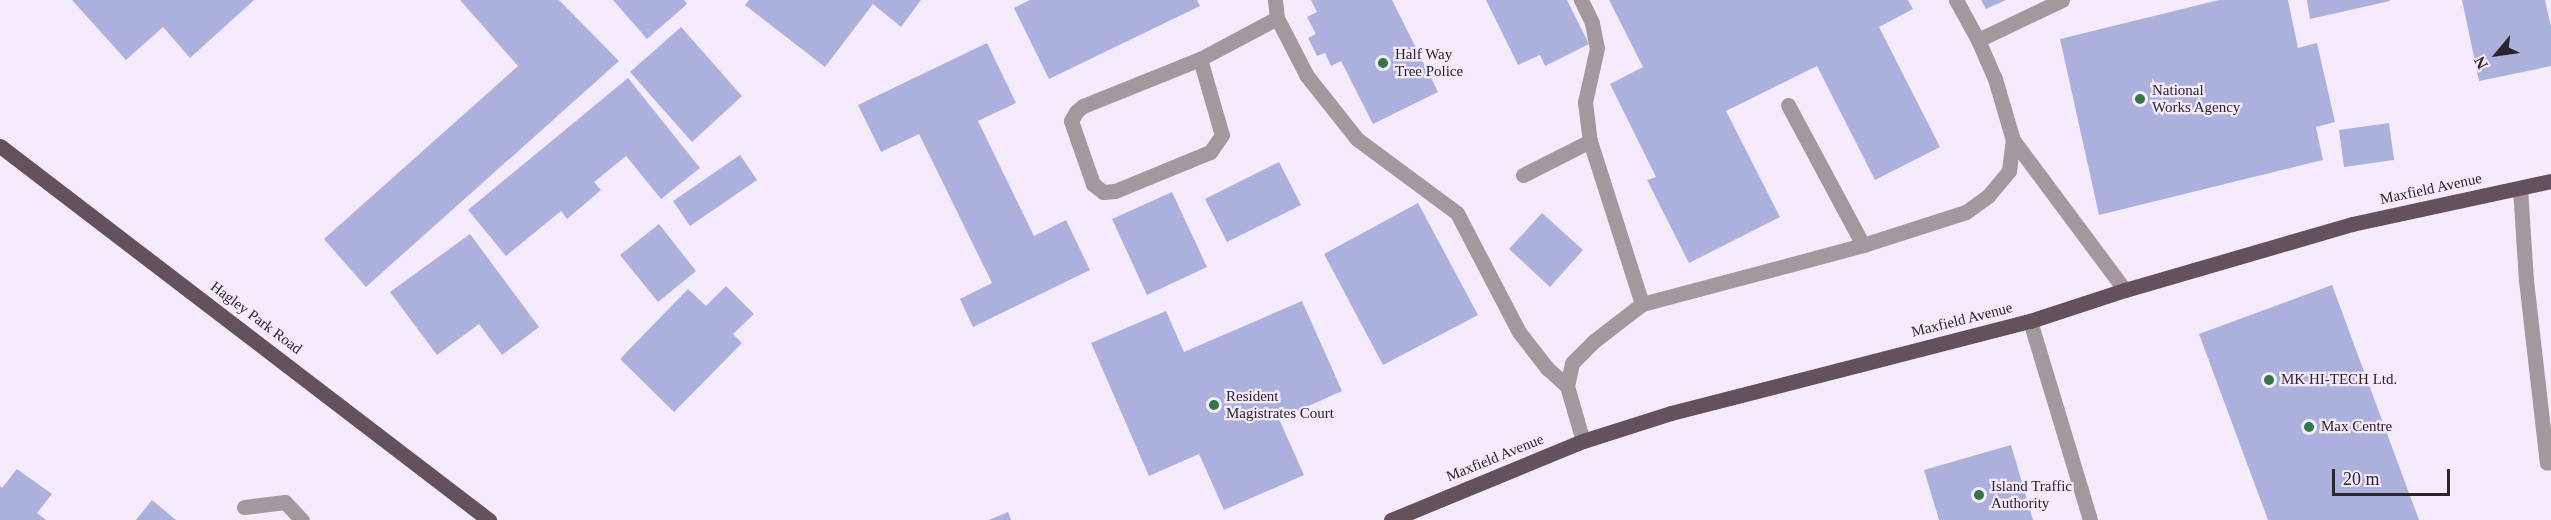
<!DOCTYPE html>
<style>
body{margin:0}
#map{position:relative;width:2551px;height:520px;overflow:hidden;background:#f6eafd;font-family:"Times New Roman",serif}
div>[style]{position:absolute}
[style*='--x']{left:calc(var(--x)*1px);top:calc(var(--y)*1px);width:calc(var(--w)*1px);rotate:calc(var(--a)*1deg)}
.building>*{inset:0;background:#acb0dd}
.service>*{height:15px;margin:-7.5px;padding:0 7.5px;transform-origin:7.5px;border-radius:7.5px;background:#a3989d}
.primary>*{height:15px;margin:-7.5px;padding:0 7.5px;transform-origin:7.5px;border-radius:7.5px;background:#64515b}
.dots>*{width:16px;height:16px;translate:-50% -50%;box-sizing:border-box;border:3px solid #f6eafd;border-radius:50%}
span{translate:-50% -50%;white-space:nowrap;text-align:center;line-height:1.15;-webkit-text-stroke:4.5px #f6eafd;paint-order:stroke}
.poi-label{font-size:15px;color:#2b252e}
.left{translate:0 -50%;text-align:left}
.street-label{font-size:15px;color:#2b252e}
.north{position:absolute;left:2467px;top:24px;width:60px;height:60px;-webkit-text-stroke:4px #f6eafd;paint-order:stroke;rotate:241deg;font-size:16px;font-weight:700;line-height:24px;text-align:center;color:#2b252e}
.north::after{content:'';display:block;margin:auto;width:21px;height:27px;background:#2b252e;clip-path:polygon(50% 0,100% 100%,50% 72%,0 100%)}
.scale{position:absolute;left:2332px;top:469px;width:118px;height:27px;box-sizing:border-box;border:3px solid #2b252e;border-top:0;padding-left:8px;font-size:18px;line-height:21px;white-space:nowrap;color:#2b252e;-webkit-text-stroke:4px #f6eafd;paint-order:stroke}
</style>
<div id="map">
<div class="building">
<div style="clip-path:polygon(72px 0,254px 0,190px 58px,163px 27px,126px 60px)"></div>
<div style="clip-path:polygon(460px 0,559px 0,619px 61px,366px 287px,324px 239px,518px 66px)"></div>
<div style="clip-path:polygon(613px 0,684px 0,687px 4px,647px 39px)"></div>
<div style="clip-path:polygon(749px 0,921px 0,901px 27px,873px 4px,825px 67px,745px 5px)"></div>
<div style="clip-path:polygon(1030px 0,1197px 0,1200px 6px,1049px 79px,1014px 8px)"></div>
<div style="clip-path:polygon(1311px 0,1392px 0,1438px 92px,1373px 124px,1341px 61px,1331px 66px,1325px 53px,1317px 56px,1308px 38px,1316px 34px,1307px 17px,1317px 12px)"></div>
<div style="clip-path:polygon(1486px 0,1567px 0,1589px 44px,1545px 66px,1540px 55px,1518px 65px)"></div>
<div style="clip-path:polygon(1609px 0,1908px 0,1913px 9px,1879px 27px,1940px 147px,1875px 180px,1817px 66px,1726px 111px,1780px 217px,1689px 263px,1647px 180px,1656px 177px,1610px 84px,1643px 67px)"></div>
<div style="clip-path:polygon(1981px 0,2006px 0,1986px 9px)"></div>
<div style="clip-path:polygon(2219px 0,2288px 0,2298px 48px,2317px 43px,2335px 122px,2316px 127px,2323px 160px,2099px 215px,2060px 39px)"></div>
<div style="clip-path:polygon(2307px 0,2390px 0,2390px 1px,2310px 19px)"></div>
<div style="clip-path:polygon(2462px 0,2545px 0,2551px 27px,2551px 66px,2479px 81px)"></div>
<div style="clip-path:polygon(681px 27px,742px 96px,692px 142px,630px 72px)"></div>
<div style="clip-path:polygon(987px 43px,1016px 103px,978px 121px,1034px 236px,1066px 220px,1090px 270px,973px 327px,960px 299px,992px 283px,919px 134px,881px 152px,858px 105px)"></div>
<div style="clip-path:polygon(628px 78px,700px 168px,661px 199px,626px 156px,594px 182px,601px 190px,567px 219px,561px 211px,506px 256px,468px 210px)"></div>
<div style="clip-path:polygon(2389px 123px,2394px 160px,2344px 167px,2339px 130px)"></div>
<div style="clip-path:polygon(740px 155px,757px 180px,690px 226px,673px 201px)"></div>
<div style="clip-path:polygon(1279px 162px,1301px 205px,1227px 242px,1205px 199px)"></div>
<div style="clip-path:polygon(1172px 192px,1207px 267px,1147px 295px,1112px 219px)"></div>
<div style="clip-path:polygon(1418px 203px,1478px 315px,1383px 365px,1324px 254px)"></div>
<div style="clip-path:polygon(1542px 213px,1583px 250px,1550px 287px,1509px 249px)"></div>
<div style="clip-path:polygon(659px 224px,696px 271px,658px 302px,620px 255px)"></div>
<div style="clip-path:polygon(470px 234px,539px 327px,502px 355px,479px 324px,437px 355px,390px 292px)"></div>
<div style="clip-path:polygon(2332px 285px,2419px 520px,2268px 520px,2199px 334px)"></div>
<div style="clip-path:polygon(726px 286px,754px 314px,733px 334px,742px 343px,674px 412px,620px 359px,688px 289px,706px 306px)"></div>
<div style="clip-path:polygon(1302px 301px,1342px 391px,1279px 419px,1304px 475px,1224px 510px,1199px 454px,1149px 476px,1091px 343px,1166px 311px,1184px 352px)"></div>
<div style="clip-path:polygon(2011px 445px,2033px 520px,1939px 520px,1924px 470px)"></div>
<div style="clip-path:polygon(17px 469px,52px 494px,37px 513px,46px 520px,0 520px,0 486px,2px 488px)"></div>
<div style="clip-path:polygon(152px 500px,176px 520px,136px 520px)"></div>
<div style="clip-path:polygon(1008px 512px,1011px 520px,989px 520px)"></div>
</div>
<div class="service">
<div style="--x:1275;--y:0;--w:18;--a:84"></div>
<div style="--x:1277;--y:18;--w:65;--a:62.7"></div>
<div style="--x:1307;--y:76;--w:80;--a:51.6"></div>
<div style="--x:1357;--y:139;--w:124;--a:36.5"></div>
<div style="--x:1457;--y:213;--w:134;--a:62.5"></div>
<div style="--x:1519;--y:332;--w:46;--a:52.1"></div>
<div style="--x:1547;--y:368;--w:27;--a:42"></div>
<div style="--x:1581;--y:0;--w:25;--a:64"></div>
<div style="--x:1592;--y:23;--w:25;--a:79"></div>
<div style="--x:1597;--y:48;--w:55;--a:102.5"></div>
<div style="--x:1585;--y:102;--w:39;--a:83"></div>
<div style="--x:1590;--y:141;--w:171;--a:72.3"></div>
<div style="--x:1642;--y:304;--w:61;--a:142.4"></div>
<div style="--x:1594;--y:341;--w:31;--a:135"></div>
<div style="--x:1572;--y:363;--w:24;--a:102"></div>
<div style="--x:1567;--y:386;--w:57;--a:73.8"></div>
<div style="--x:1978;--y:40;--w:93;--a:-25.5"></div>
<div style="--x:1200;--y:59;--w:79;--a:73.9"></div>
<div style="--x:1222;--y:135;--w:21;--a:125"></div>
<div style="--x:1210;--y:152;--w:103;--a:157.7"></div>
<div style="--x:1115;--y:191;--w:12;--a:175"></div>
<div style="--x:1103;--y:192;--w:13;--a:-141"></div>
<div style="--x:1093;--y:184;--w:67;--a:-109.2"></div>
<div style="--x:1071;--y:121;--w:10;--a:-61"></div>
<div style="--x:1076;--y:112;--w:9;--a:-41"></div>
<div style="--x:1083;--y:106;--w:126;--a:-21.9"></div>
<div style="--x:1200;--y:59;--w:87;--a:-28"></div>
<div style="--x:1788;--y:105;--w:159;--a:61.8"></div>
<div style="--x:1863;--y:245;--w:108;--a:-17.8"></div>
<div style="--x:1966;--y:212;--w:27;--a:-36"></div>
<div style="--x:1988;--y:196;--w:33;--a:-50"></div>
<div style="--x:2009;--y:171;--w:31;--a:-83"></div>
<div style="--x:2013;--y:140;--w:64;--a:-106.4"></div>
<div style="--x:1995;--y:79;--w:43;--a:-113.6"></div>
<div style="--x:1978;--y:40;--w:46;--a:-118.8"></div>
<div style="--x:2013;--y:140;--w:187;--a:53.3"></div>
<div style="--x:1523;--y:175;--w:75;--a:-26.9"></div>
<div style="--x:2520;--y:188;--w:92;--a:86.3"></div>
<div style="--x:2526;--y:280;--w:184;--a:83.5"></div>
<div style="--x:1642;--y:304;--w:229;--a:-14.9"></div>
<div style="--x:2030;--y:321;--w:208;--a:73.2"></div>
<div style="--x:244;--y:507;--w:41;--a:-7"></div>
<div style="--x:285;--y:502;--w:25;--a:47"></div>
</div>
<div class="primary">
<div style="--x:0;--y:146;--w:616;--a:37.41"></div>
<div style="--x:1391;--y:520;--w:208;--a:-22.4"></div>
<div style="--x:1583;--y:441;--w:92;--a:-17.7"></div>
<div style="--x:1671;--y:413;--w:371;--a:-14.4"></div>
<div style="--x:2030;--y:321;--w:100;--a:-18.1"></div>
<div style="--x:2125;--y:290;--w:236;--a:-16.2"></div>
<div style="--x:2352;--y:224;--w:204;--a:-12.2"></div>
</div>
<div class="dots">
<div style="left:1383px;top:63px;background:#307946"></div>
<div style="left:2140px;top:99px;background:#307946"></div>
<div style="left:2269px;top:380px;background:#307946"></div>
<div style="left:1214px;top:405px;background:#307946"></div>
<div style="left:2309px;top:427px;background:#307946"></div>
<div style="left:1979px;top:495px;background:#307946"></div>
</div>
<div class="poi-label">
<span class="left" style="left:1395px;top:63px">Half Way<br>Tree Police</span>
<span class="left" style="left:2152px;top:99px">National<br>Works Agency</span>
<span class="left" style="left:2281px;top:380px">MK HI-TECH Ltd.</span>
<span class="left" style="left:1226px;top:405px">Resident<br>Magistrates Court</span>
<span class="left" style="left:2321px;top:427px">Max Centre</span>
<span class="left" style="left:1991px;top:495px">Island Traffic<br>Authority</span>
</div>
<div class="street-label">
<span style="left:2431px;top:189px;rotate:-12deg">Maxfield Avenue</span>
<span style="left:256px;top:318px;rotate:37deg">Hagley Park Road</span>
<span style="left:1962px;top:320px;rotate:-14deg">Maxfield Avenue</span>
<span style="left:1495px;top:458px;rotate:-22deg">Maxfield Avenue</span>
</div>
<div class="north">N</div>
<div class="scale">20 m</div>
</div>
